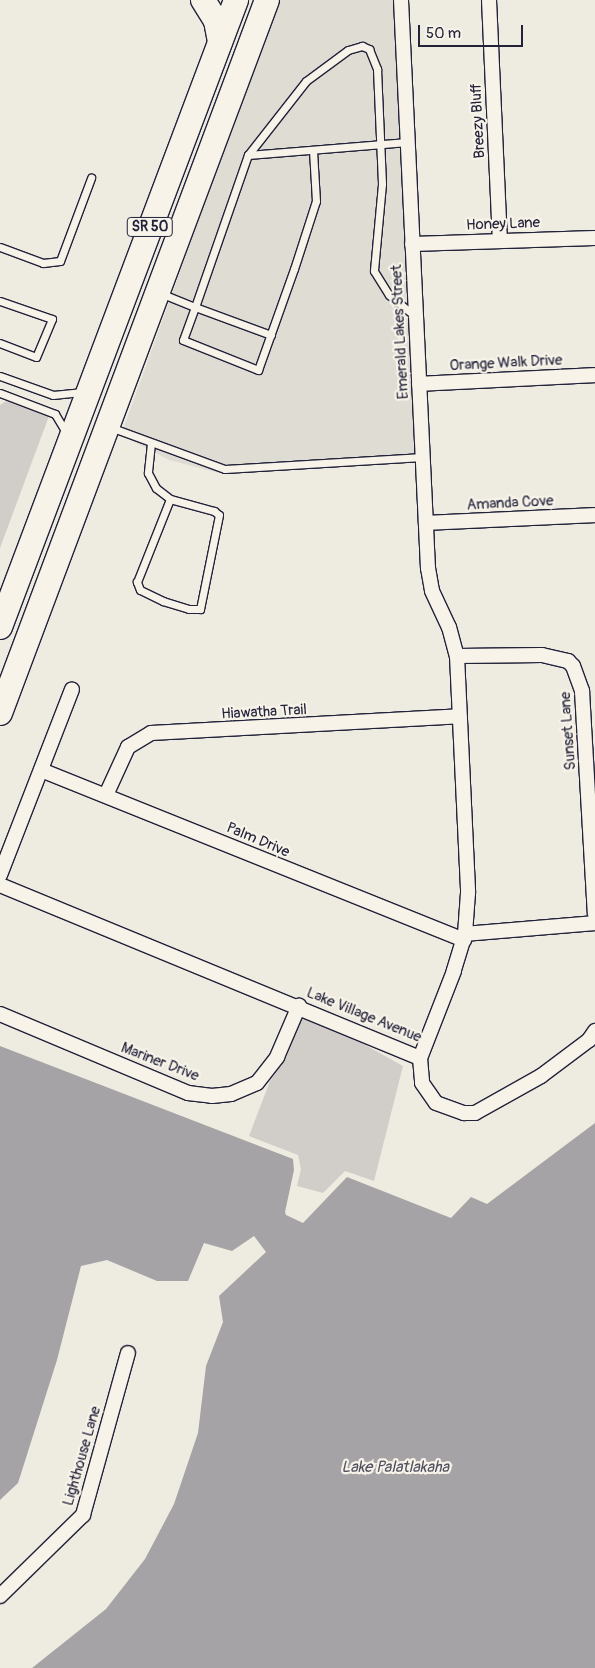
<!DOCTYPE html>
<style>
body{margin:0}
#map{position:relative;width:595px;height:1668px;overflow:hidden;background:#eeebe1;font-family:Pangolin,sans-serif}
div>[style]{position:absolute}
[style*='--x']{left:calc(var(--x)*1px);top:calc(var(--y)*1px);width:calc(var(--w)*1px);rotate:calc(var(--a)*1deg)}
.built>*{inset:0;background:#dfdcd4}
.green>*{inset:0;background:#d1cdc9}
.water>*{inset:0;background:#a6a3a6}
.roads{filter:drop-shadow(1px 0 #22223b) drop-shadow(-1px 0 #22223b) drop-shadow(0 1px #22223b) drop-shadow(0 -1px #22223b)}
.lane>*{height:7px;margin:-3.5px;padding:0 3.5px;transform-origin:3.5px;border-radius:3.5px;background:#f7f3e8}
.street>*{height:14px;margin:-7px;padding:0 7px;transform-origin:7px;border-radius:7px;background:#f7f3e8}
.highway>*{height:24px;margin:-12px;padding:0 12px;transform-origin:12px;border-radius:12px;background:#f7f3e8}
span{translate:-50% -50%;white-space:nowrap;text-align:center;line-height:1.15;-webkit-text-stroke:4.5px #f7f3e8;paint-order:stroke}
.shield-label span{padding:1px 4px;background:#f7f3e8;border:1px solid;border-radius:4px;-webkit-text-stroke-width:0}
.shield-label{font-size:14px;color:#22223b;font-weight:700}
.street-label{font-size:15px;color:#22223b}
.water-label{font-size:16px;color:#504f60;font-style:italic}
.scale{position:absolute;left:418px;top:25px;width:105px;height:22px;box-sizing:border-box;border:2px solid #22223b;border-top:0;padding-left:6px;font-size:15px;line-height:18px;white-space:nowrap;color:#22223b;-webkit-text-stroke:4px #f7f3e8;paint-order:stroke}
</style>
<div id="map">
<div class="built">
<div style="clip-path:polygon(278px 0,393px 0,415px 461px,219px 473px,169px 460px,121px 435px)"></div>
</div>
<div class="green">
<div style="clip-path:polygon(8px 400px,49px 416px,0 548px,0 405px)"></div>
<div style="clip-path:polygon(303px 1016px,340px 1031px,403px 1066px,374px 1181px,345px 1171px,323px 1193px,297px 1186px,301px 1169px,298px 1155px,249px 1136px,270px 1081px,285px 1060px)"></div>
</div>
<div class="water">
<div style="clip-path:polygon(0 1046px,293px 1159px,294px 1170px,285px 1212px,286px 1215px,303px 1223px,347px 1177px,451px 1218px,471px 1197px,487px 1204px,595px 1123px,595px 1668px,32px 1668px,106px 1609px,145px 1559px,174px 1504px,198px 1433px,206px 1366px,223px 1322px,219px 1296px,266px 1252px,254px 1236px,232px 1251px,204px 1243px,188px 1281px,157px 1281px,107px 1260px,81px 1266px,57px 1360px,18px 1483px,0 1500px)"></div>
</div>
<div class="roads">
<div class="lane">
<div style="--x:248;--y:155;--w:94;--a:-51.9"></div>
<div style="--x:306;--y:81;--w:52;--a:-36.4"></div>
<div style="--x:348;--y:50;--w:15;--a:-16"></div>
<div style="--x:362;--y:46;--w:8;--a:23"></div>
<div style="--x:369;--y:49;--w:22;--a:68"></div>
<div style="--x:377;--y:69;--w:115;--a:87.5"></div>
<div style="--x:382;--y:184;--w:87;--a:95.3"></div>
<div style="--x:374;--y:271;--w:28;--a:58"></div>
<div style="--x:389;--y:295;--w:33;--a:39"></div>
<div style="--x:0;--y:247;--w:46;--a:20.4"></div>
<div style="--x:43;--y:263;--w:17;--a:-7"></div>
<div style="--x:60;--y:261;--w:89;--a:-69.5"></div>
<div style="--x:160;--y:293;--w:38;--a:22"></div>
<div style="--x:195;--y:307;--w:161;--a:-70.8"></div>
<div style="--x:248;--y:155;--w:160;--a:-4.7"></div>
<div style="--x:0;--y:301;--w:55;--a:19.1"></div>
<div style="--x:52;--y:319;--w:41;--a:112.8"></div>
<div style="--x:36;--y:357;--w:39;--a:-159"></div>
<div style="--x:271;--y:335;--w:81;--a:-159.8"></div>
<div style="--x:195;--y:307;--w:35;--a:110"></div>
<div style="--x:183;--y:340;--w:81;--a:21.8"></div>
<div style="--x:258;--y:370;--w:107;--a:-70.4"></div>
<div style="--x:294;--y:269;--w:71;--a:-72.1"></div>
<div style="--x:316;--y:201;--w:50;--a:-93.4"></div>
<div style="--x:0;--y:376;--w:56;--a:19.7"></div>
<div style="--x:53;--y:395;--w:30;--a:-6"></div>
<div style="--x:0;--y:393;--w:59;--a:20.9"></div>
<div style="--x:55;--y:414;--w:23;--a:59"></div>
<div style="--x:110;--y:427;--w:122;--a:20.1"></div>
<div style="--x:225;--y:469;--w:198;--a:-3.5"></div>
<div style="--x:151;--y:443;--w:30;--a:96"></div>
<div style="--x:148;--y:473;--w:17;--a:62"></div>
<div style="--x:156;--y:488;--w:18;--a:38"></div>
<div style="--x:170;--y:499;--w:46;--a:15.3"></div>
<div style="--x:214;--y:511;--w:6;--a:39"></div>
<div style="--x:219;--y:515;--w:96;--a:101.4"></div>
<div style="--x:200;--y:609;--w:11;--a:180"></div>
<div style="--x:189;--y:609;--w:27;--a:-163"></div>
<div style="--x:163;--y:601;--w:25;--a:-154"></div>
<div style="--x:140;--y:590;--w:9;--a:-111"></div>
<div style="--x:137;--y:582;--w:89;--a:-68.3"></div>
</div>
<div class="street">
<div style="--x:401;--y:0;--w:569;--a:87.28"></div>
<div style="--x:428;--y:568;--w:23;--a:80"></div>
<div style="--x:432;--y:591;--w:40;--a:65"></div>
<div style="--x:449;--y:627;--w:30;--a:75"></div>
<div style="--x:457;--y:656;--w:237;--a:87.3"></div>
<div style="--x:468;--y:893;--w:41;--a:94.2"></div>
<div style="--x:465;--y:934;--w:39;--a:107"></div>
<div style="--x:454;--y:971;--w:93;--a:111.3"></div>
<div style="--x:420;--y:1058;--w:25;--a:85"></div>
<div style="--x:422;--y:1083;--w:24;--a:55"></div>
<div style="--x:436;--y:1103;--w:30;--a:20"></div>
<div style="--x:464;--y:1113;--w:11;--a:0"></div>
<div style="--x:475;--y:1113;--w:76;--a:-29.3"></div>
<div style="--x:541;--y:1076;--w:60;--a:-36.9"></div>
<div style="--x:589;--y:1040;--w:11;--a:-56"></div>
<div style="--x:489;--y:0;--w:240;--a:87.4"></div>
<div style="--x:412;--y:244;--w:183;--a:-1.9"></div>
<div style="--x:419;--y:384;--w:176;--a:-2.9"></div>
<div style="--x:426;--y:523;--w:169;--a:-2.7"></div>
<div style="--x:457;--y:656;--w:85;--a:-0.7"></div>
<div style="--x:542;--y:655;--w:27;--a:13"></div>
<div style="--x:568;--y:661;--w:7;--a:45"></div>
<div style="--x:573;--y:666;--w:27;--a:70"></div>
<div style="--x:582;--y:691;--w:223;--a:86.7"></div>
<div style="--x:41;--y:770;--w:456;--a:21.9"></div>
<div style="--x:106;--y:795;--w:53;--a:-65.4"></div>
<div style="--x:128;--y:747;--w:27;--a:-31"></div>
<div style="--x:151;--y:733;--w:309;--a:-3.1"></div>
<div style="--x:0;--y:875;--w:199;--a:-68.8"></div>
<div style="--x:0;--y:885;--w:454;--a:22.4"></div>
<div style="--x:465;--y:934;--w:130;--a:-4.8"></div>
<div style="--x:0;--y:1014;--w:204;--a:22.8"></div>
<div style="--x:188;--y:1093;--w:24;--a:7"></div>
<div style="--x:212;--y:1096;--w:19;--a:-6"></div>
<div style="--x:231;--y:1094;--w:28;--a:-23"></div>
<div style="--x:257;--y:1083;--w:33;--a:-52"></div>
<div style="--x:277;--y:1057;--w:56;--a:-66.7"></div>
<div style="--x:0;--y:1596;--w:116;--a:-44.3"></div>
<div style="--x:83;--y:1515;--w:168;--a:-74.5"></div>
</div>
<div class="highway">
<div style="--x:203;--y:0;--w:25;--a:58"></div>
<div style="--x:216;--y:21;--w:21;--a:79"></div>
<div style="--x:0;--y:627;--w:670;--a:-69.37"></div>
<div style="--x:0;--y:713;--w:761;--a:-69.47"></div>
</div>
</div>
<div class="shield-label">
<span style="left:150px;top:227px">SR 50</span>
</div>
<div class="street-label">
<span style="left:478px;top:121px;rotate:-93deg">Breezy Bluff</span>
<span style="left:503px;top:224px;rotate:-2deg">Honey Lane</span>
<span style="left:400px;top:332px;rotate:-93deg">Emerald Lakes Street</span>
<span style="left:506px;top:363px;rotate:-3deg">Orange Walk Drive</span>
<span style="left:510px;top:503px;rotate:-3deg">Amanda Cove</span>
<span style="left:264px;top:712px;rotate:-3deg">Hiawatha Trail</span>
<span style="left:568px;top:731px;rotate:-94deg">Sunset Lane</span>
<span style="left:258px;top:840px;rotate:23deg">Palm Drive</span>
<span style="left:364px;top:1015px;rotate:22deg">Lake Village Avenue</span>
<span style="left:160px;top:1062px;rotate:21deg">Mariner Drive</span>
<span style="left:82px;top:1456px;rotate:-74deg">Lighthouse Lane</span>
</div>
<div class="water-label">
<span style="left:395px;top:1467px">Lake Palatlakaha</span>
</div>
<div class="scale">50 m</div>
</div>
